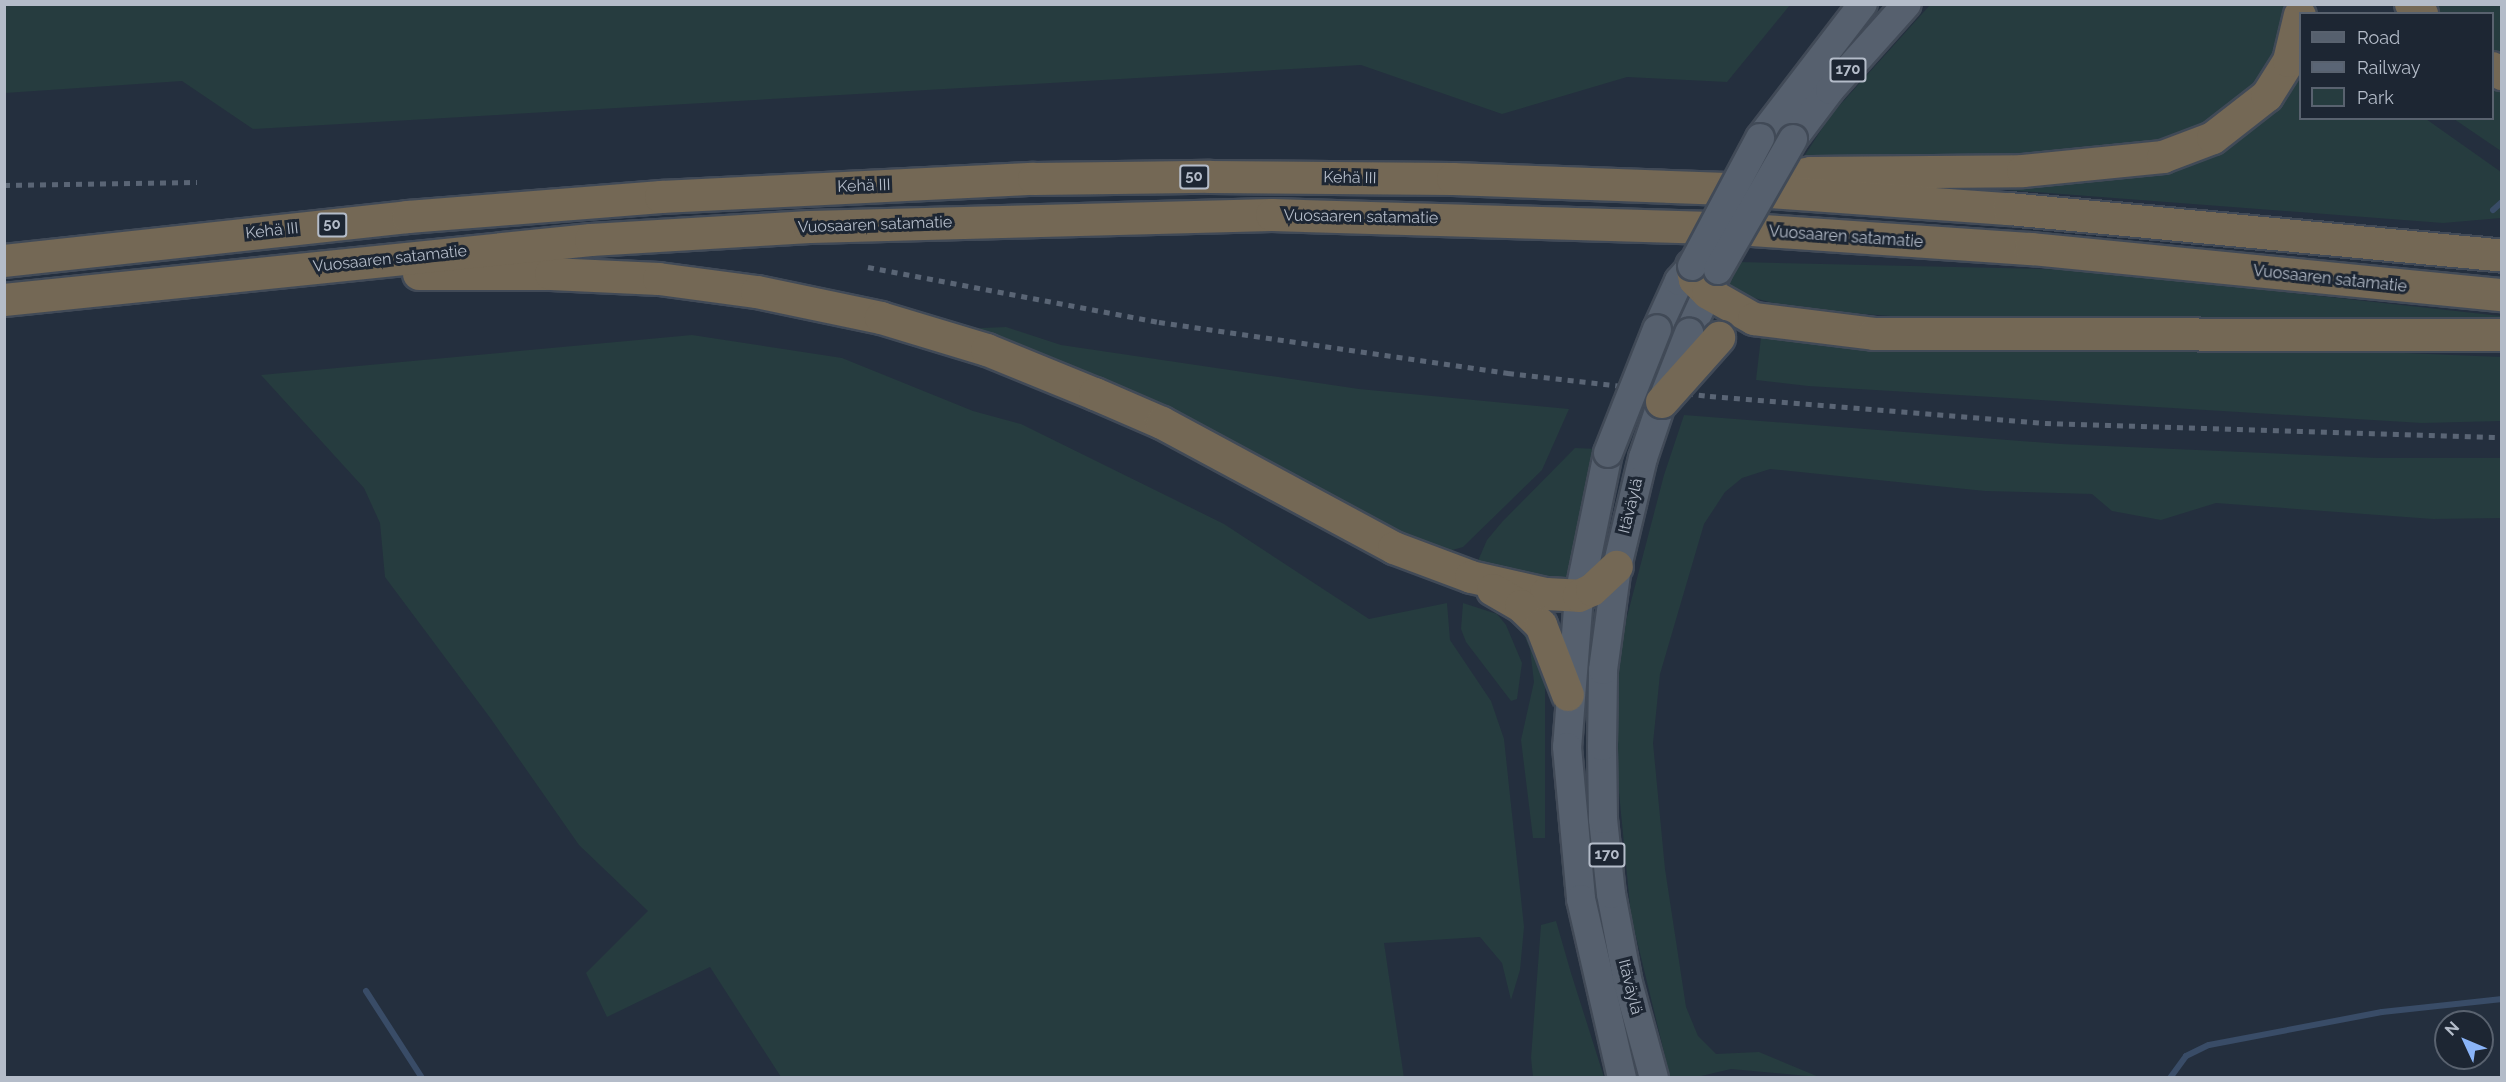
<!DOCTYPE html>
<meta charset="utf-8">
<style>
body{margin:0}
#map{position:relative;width:2506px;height:1082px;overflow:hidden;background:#242f3e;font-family:Raleway,sans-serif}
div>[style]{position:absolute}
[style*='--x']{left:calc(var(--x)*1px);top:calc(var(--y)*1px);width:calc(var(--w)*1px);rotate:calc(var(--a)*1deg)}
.green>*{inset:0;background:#263c3f}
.stream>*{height:6px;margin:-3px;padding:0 3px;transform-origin:3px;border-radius:3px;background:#394c67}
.roads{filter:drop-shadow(2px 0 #414a57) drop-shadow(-2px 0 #414a57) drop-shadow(0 2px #414a57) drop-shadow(0 -2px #414a57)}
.major>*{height:28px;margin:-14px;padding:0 14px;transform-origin:14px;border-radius:14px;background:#56606e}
.highway>*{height:32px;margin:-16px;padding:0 16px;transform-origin:16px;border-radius:16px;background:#746855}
.rail>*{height:4.5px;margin-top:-2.25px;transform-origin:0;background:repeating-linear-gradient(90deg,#5a6575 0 6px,transparent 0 12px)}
.bridges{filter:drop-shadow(2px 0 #414a57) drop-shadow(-2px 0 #414a57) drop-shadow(0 2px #414a57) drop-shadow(0 -2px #414a57)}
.major-bridge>*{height:28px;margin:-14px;padding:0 14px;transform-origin:14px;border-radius:14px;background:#56606e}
.highway-bridge>*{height:32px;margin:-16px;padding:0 16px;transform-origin:16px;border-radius:16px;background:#746855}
span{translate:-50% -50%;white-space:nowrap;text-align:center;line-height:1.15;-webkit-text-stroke:6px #1d2633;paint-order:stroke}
.shield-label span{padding:2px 4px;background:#1d2633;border:2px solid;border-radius:4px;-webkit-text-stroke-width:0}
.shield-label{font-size:15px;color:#b4bcc9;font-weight:700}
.street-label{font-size:16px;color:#b4bcc9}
.frame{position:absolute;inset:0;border:6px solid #b4bcc9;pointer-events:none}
.legend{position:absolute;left:2299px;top:12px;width:195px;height:108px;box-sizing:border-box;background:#1d2633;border:2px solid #59626f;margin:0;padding:8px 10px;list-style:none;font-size:18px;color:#b4bcc9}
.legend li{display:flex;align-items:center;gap:12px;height:30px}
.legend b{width:30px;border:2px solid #59626f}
.north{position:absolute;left:2434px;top:1010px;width:60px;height:60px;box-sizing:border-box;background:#1d2633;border:2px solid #59626f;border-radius:50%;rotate:314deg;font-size:16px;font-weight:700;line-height:24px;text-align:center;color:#b4bcc9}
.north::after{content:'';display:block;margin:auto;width:21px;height:27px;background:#8ab4f8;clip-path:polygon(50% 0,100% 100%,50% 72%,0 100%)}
</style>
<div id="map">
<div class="green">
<div style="clip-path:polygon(4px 5px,5px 4px,1790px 5px,1727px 82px,1627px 77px,1502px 114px,1361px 65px,253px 129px,182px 81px,5px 93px)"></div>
<div style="clip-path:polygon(1930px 5px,2291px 5px,2285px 36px,2262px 80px,2219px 122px,2148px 148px,2082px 156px,1803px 158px,1830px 116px)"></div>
<div style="clip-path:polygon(2429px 5px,2501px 5px,2501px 59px,2493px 53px,2492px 14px,2439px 13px)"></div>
<div style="clip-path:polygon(2300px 73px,2300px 118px,2426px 119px,2501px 172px,2501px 218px,2443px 223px,1982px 188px,2092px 179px,2274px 109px)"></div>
<div style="clip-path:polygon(2493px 80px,2501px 86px,2501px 151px,2454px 119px,2492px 118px)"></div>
<div style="clip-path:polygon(1740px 262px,2086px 270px,2501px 316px,2502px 322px,2036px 321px,1917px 318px,1796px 309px,1723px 290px)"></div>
<div style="clip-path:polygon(1006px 327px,1061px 345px,1359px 389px,1569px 409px,1542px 470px,1463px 547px,1445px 552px,1283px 476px,1089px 374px,958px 329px)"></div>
<div style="clip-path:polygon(692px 335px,842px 358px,973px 411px,1021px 424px,1224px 524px,1369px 619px,1447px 603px,1450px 640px,1491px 701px,1504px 739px,1524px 927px,1520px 970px,1511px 1000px,1502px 963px,1480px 937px,1384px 943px,1404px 1078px,781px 1077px,710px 967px,607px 1017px,586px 973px,648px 911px,579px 845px,491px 719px,385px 577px,380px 523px,364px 488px,261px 375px)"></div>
<div style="clip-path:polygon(1761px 337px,2237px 346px,2501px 357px,2501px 421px,2422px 423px,1808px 386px,1756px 380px)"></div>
<div style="clip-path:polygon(1684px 415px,2061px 444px,2378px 458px,2501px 458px,2501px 518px,2433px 519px,2216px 503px,2161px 520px,2112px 511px,2092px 494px,1985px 491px,1770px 469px,1742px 478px,1725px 492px,1704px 524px,1660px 674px,1653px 743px,1665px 869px,1686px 1007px,1698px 1036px,1716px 1054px,1759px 1052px,1819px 1077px,1731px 1069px,1697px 1077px,1670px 1077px,1631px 916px,1617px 772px,1617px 690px,1623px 632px,1664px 475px)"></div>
<div style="clip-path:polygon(1575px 448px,1597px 449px,1568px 581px,1563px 585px,1477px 563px,1487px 540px,1502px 522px)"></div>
<div style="clip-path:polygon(1463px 603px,1497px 614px,1506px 625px,1522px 663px,1517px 699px,1511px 701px,1466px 642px,1461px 629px)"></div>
<div style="clip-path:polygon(1515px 614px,1539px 656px,1545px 678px,1545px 838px,1533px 838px,1521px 740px,1534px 682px,1530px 649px)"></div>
<div style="clip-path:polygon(1556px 921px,1571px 973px,1604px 1077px,1533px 1077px,1531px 1058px,1541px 925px)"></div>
</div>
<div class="stream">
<div style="--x:2493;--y:210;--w:12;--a:-42"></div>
<div style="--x:366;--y:991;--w:103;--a:57.2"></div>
<div style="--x:2170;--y:1078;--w:27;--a:-54"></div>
<div style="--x:2186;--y:1056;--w:25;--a:-26"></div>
<div style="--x:2209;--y:1045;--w:176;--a:-10.8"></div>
<div style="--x:2382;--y:1012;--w:121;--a:-6.2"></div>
</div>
<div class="roads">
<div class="major">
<div style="--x:1760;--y:138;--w:169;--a:-52.5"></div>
<div style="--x:1793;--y:139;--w:61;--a:-52.9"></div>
<div style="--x:1830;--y:90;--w:115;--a:-48.2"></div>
<div style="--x:1657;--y:329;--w:53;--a:-65.4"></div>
<div style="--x:1679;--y:281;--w:20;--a:-49"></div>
<div style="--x:1689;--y:333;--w:67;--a:-65.3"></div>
<div style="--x:1608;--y:453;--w:146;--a:101.5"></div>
<div style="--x:1579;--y:596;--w:151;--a:94.5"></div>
<div style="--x:1567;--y:747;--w:153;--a:84.7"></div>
<div style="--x:1581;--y:899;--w:184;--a:77.1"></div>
<div style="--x:1654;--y:1078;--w:98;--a:-105.3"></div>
<div style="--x:1628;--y:983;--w:91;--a:-100.8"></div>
<div style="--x:1611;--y:894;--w:75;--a:-96.1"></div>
<div style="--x:1603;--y:819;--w:73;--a:-90.8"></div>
<div style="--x:1602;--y:746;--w:76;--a:-89.2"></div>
<div style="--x:1603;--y:670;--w:104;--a:-82.3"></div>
<div style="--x:1617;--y:567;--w:112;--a:-76.6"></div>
<div style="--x:1643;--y:458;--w:59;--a:-71.3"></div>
</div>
<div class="highway">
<div style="--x:2411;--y:4;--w:15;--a:42"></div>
<div style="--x:2492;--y:68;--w:12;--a:31"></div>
<div style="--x:1775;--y:180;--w:37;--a:-11"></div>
<div style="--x:1811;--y:173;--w:212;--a:-0.5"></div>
<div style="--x:2023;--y:171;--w:141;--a:-5.7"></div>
<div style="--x:2163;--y:157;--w:53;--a:-20.8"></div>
<div style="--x:2213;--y:138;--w:68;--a:-37.9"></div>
<div style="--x:2267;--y:96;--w:41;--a:-57.8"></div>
<div style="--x:2289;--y:61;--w:47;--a:-76.6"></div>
<div style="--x:4;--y:261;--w:406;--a:-6.2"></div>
<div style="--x:408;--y:217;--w:254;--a:-4.5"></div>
<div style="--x:661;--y:197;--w:373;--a:-2.8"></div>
<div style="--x:1034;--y:179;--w:176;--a:-0.7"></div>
<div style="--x:1210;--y:177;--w:243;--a:0.5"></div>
<div style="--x:1453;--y:179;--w:274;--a:2.1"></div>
<div style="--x:1727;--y:189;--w:283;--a:4.1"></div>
<div style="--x:2009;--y:209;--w:495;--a:5.4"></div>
<div style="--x:1692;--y:266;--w:14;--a:78"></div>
<div style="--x:1695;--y:280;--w:18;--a:45"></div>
<div style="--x:1708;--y:293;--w:53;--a:29.5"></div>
<div style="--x:1754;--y:319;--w:121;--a:7.1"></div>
<div style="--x:1874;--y:334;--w:628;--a:0.09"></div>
<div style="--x:419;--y:274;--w:132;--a:0"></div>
<div style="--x:551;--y:274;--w:108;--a:2.7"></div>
<div style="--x:659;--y:279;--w:99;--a:7.6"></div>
<div style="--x:757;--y:292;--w:127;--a:11.8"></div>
<div style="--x:881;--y:318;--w:111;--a:16.8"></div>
<div style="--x:987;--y:350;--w:117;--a:22.2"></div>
<div style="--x:1095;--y:394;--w:73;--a:23.4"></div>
<div style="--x:1162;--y:423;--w:264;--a:28.3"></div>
<div style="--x:1394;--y:548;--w:82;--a:20.6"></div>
<div style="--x:1471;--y:577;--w:77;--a:12.8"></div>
<div style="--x:1546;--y:594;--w:33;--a:3"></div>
<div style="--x:1579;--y:596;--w:14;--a:-25"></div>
<div style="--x:1592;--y:590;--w:34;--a:-43"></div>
<div style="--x:4;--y:300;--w:590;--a:-5.84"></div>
<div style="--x:591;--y:240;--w:219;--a:-3.4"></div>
<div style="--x:810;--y:227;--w:462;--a:-1.5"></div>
<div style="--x:1272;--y:215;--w:449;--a:1.7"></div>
<div style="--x:1721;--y:228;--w:311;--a:3.9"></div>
<div style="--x:2031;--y:249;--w:473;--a:5.6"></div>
<div style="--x:1493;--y:590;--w:32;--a:30"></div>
<div style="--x:1521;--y:606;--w:28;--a:44"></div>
<div style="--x:1541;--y:625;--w:75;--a:68.9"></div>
</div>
</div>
<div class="rail">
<div style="--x:4;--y:185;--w:193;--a:-0.9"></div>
<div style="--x:868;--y:267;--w:296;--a:10.7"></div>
<div style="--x:1159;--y:322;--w:353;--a:8.3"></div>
<div style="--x:1508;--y:373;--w:203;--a:6.5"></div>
<div style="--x:1710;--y:396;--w:336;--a:4.6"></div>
<div style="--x:2045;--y:423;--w:457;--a:1.8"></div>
</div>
<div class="bridges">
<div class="major-bridge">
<div style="--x:1692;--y:266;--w:145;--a:-62"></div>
<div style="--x:1718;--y:270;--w:151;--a:-60.2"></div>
<div style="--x:1665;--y:394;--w:66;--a:-68.5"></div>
<div style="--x:1608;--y:453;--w:133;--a:-68.4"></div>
</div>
<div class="highway-bridge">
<div style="--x:1662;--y:402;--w:86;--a:-48.3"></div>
</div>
</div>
<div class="shield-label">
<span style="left:1848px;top:70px">170</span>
<span style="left:1194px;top:177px">50</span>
<span style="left:332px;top:225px">50</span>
<span style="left:1607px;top:855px">170</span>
</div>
<div class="street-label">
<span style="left:1350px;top:178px;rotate:1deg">Kehä III</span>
<span style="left:864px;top:186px;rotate:-2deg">Kehä III</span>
<span style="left:1361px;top:217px;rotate:1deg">Vuosaaren satamatie</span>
<span style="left:875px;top:225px;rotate:-2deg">Vuosaaren satamatie</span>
<span style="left:272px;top:231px;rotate:-6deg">Kehä III</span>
<span style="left:1846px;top:237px;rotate:4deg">Vuosaaren satamatie</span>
<span style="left:390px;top:259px;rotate:-6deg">Vuosaaren satamatie</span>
<span style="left:2330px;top:279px;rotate:6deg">Vuosaaren satamatie</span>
<span style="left:1631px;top:506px;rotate:-76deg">Itäväylä</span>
<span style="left:1630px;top:987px;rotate:76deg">Itäväylä</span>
</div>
<div class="frame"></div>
<ul class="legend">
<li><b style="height:8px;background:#56606e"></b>Road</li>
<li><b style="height:8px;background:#5a6575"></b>Railway</li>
<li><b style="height:16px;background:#263c3f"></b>Park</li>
</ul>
<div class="north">N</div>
</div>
